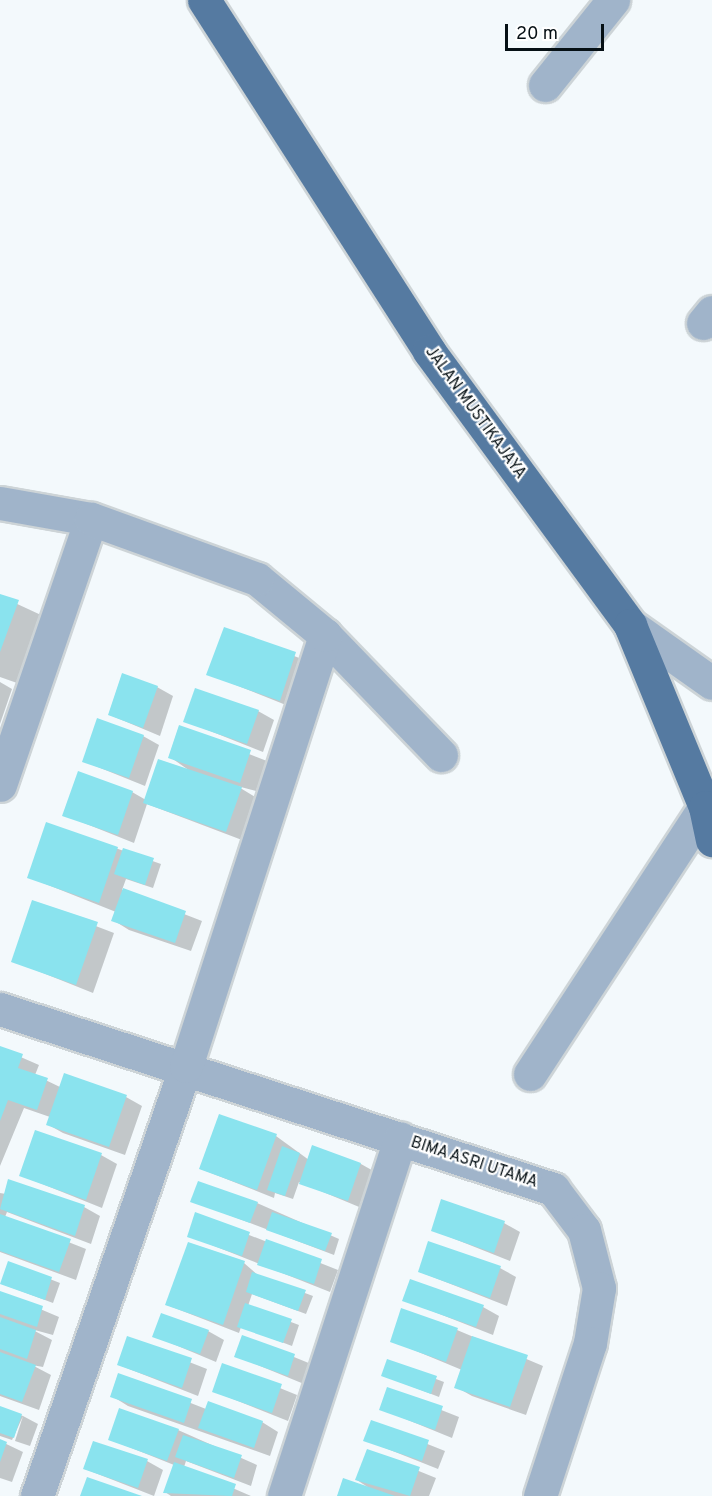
<!DOCTYPE html>
<style>
body{margin:0}
#map{position:relative;width:712px;height:1496px;overflow:hidden;background:#f3f9fc;font-family:Overpass,sans-serif}
div>[style]{position:absolute}
[style*='--x']{left:calc(var(--x)*1px);top:calc(var(--y)*1px);width:calc(var(--w)*1px);rotate:calc(var(--a)*1deg)}
.shadow>*{inset:0;background:#0003}
.building>*{inset:0;background:#8ae3ee}
.roads{filter:drop-shadow(2px 0 #cdd4d7) drop-shadow(-2px 0 #cdd4d7) drop-shadow(0 2px #cdd4d7) drop-shadow(0 -2px #cdd4d7)}
.minor>*{height:33px;margin:-16.5px;padding:0 16.5px;transform-origin:16.5px;border-radius:16.5px;background:#a0b4ca}
.major>*{height:33px;margin:-16.5px;padding:0 16.5px;transform-origin:16.5px;border-radius:16.5px;background:#557aa1}
span{translate:-50% -50%;white-space:nowrap;text-align:center;line-height:1.15;-webkit-text-stroke:4.5px #fff;paint-order:stroke}
.street-label{font-size:16px;color:#061015}
.scale{position:absolute;left:505px;top:24px;width:99px;height:27px;box-sizing:border-box;border:3px solid #061015;border-top:0;padding-left:8px;font-size:18px;line-height:21px;white-space:nowrap;color:#061015;-webkit-text-stroke:4px #fff;paint-order:stroke}
</style>
<div id="map">
<div class="shadow">
<div style="clip-path:polygon(0 596px,41px 615px,17px 683px,0 677px)"></div>
<div style="clip-path:polygon(225px 629px,312px 663px,296px 709px,208px 674px)"></div>
<div style="clip-path:polygon(0 682px,12px 689px,0 724px)"></div>
<div style="clip-path:polygon(157px 687px,173px 696px,160px 736px,110px 715px)"></div>
<div style="clip-path:polygon(258px 711px,274px 720px,263px 752px,185px 721px)"></div>
<div style="clip-path:polygon(180px 727px,267px 761px,256px 791px,237px 786px,257px 798px,242px 840px,147px 804px,134px 843px,64px 815px,132px 792px,146px 800px,190px 771px,170px 757px)"></div>
<div style="clip-path:polygon(143px 736px,159px 745px,145px 786px,83px 761px)"></div>
<div style="clip-path:polygon(47px 824px,161px 864px,153px 888px,126px 879px,122px 890px,202px 921px,191px 951px,129px 930px,113px 920px,116px 912px,28px 877px)"></div>
<div style="clip-path:polygon(33px 902px,114px 933px,93px 993px,13px 961px)"></div>
<div style="clip-path:polygon(0 1048px,39px 1065px,35px 1075px,60px 1087px,126px 1097px,142px 1106px,125px 1155px,63px 1133px,47px 1124px,50px 1117px,24px 1108px,0 1166px)"></div>
<div style="clip-path:polygon(276px 1136px,309px 1160px,361px 1164px,377px 1173px,364px 1209px,299px 1182px,293px 1199px,275px 1193px,274px 1198px,201px 1169px)"></div>
<div style="clip-path:polygon(101px 1155px,117px 1164px,102px 1208px,20px 1175px)"></div>
<div style="clip-path:polygon(0 1193px,84px 1207px,100px 1216px,91px 1244px,7px 1212px,5px 1217px,86px 1249px,76px 1280px,0 1252px)"></div>
<div style="clip-path:polygon(192px 1201px,257px 1203px,339px 1239px,334px 1255px)"></div>
<div style="clip-path:polygon(196px 1214px,338px 1270px,330px 1292px,189px 1236px)"></div>
<div style="clip-path:polygon(504px 1223px,520px 1232px,510px 1261px,432px 1230px)"></div>
<div style="clip-path:polygon(9px 1263px,60px 1283px,53px 1303px,2px 1284px)"></div>
<div style="clip-path:polygon(244px 1263px,259px 1276px,313px 1296px,306px 1314px,252px 1294px,248px 1306px,299px 1325px,292px 1346px,241px 1327px,239px 1333px,167px 1305px)"></div>
<div style="clip-path:polygon(500px 1268px,516px 1277px,507px 1306px,420px 1272px)"></div>
<div style="clip-path:polygon(0 1292px,59px 1317px,53px 1335px,31px 1329px,52px 1340px,43px 1367px,32px 1365px,51px 1375px,39px 1410px,0 1396px)"></div>
<div style="clip-path:polygon(404px 1300px,483px 1307px,499px 1316px,493px 1335px)"></div>
<div style="clip-path:polygon(457px 1330px,543px 1366px,526px 1415px,472px 1396px,456px 1387px,462px 1370px,392px 1341px)"></div>
<div style="clip-path:polygon(208px 1331px,224px 1340px,216px 1362px,154px 1336px)"></div>
<div style="clip-path:polygon(243px 1336px,311px 1364px,304px 1384px,236px 1356px)"></div>
<div style="clip-path:polygon(128px 1338px,207px 1369px,198px 1396px,119px 1365px)"></div>
<div style="clip-path:polygon(388px 1361px,444px 1382px,439px 1397px,382px 1375px)"></div>
<div style="clip-path:polygon(223px 1365px,297px 1395px,288px 1421px,213px 1391px)"></div>
<div style="clip-path:polygon(119px 1375px,206px 1409px,262px 1422px,278px 1432px,270px 1456px,128px 1406px,112px 1396px)"></div>
<div style="clip-path:polygon(388px 1389px,459px 1417px,452px 1438px,381px 1409px)"></div>
<div style="clip-path:polygon(0 1408px,23px 1416px,12px 1440px,0 1436px)"></div>
<div style="clip-path:polygon(23px 1416px,38px 1424px,30px 1446px,15px 1441px)"></div>
<div style="clip-path:polygon(372px 1422px,445px 1451px,438px 1469px,365px 1440px)"></div>
<div style="clip-path:polygon(178px 1430px,257px 1465px,251px 1486px,186px 1461px,184px 1467px,251px 1496px,171px 1496px,165px 1492px,174px 1465px,109px 1439px)"></div>
<div style="clip-path:polygon(0 1441px,23px 1452px,12px 1482px,0 1478px)"></div>
<div style="clip-path:polygon(367px 1450px,436px 1478px,429px 1496px,338px 1496px,369px 1488px,357px 1480px)"></div>
<div style="clip-path:polygon(147px 1461px,163px 1470px,154px 1496px,85px 1469px)"></div>
</div>
<div class="building">
<div style="clip-path:polygon(0 594px,19px 600px,0 652px)"></div>
<div style="clip-path:polygon(224px 627px,296px 652px,280px 701px,206px 675px)"></div>
<div style="clip-path:polygon(122px 673px,158px 686px,143px 728px,108px 715px)"></div>
<div style="clip-path:polygon(195px 688px,259px 710px,247px 744px,183px 722px)"></div>
<div style="clip-path:polygon(97px 718px,144px 735px,129px 778px,82px 762px)"></div>
<div style="clip-path:polygon(179px 725px,251px 750px,240px 783px,168px 758px)"></div>
<div style="clip-path:polygon(158px 759px,242px 787px,226px 832px,143px 803px)"></div>
<div style="clip-path:polygon(78px 771px,133px 791px,118px 835px,62px 816px)"></div>
<div style="clip-path:polygon(46px 822px,118px 847px,99px 903px,27px 878px)"></div>
<div style="clip-path:polygon(123px 848px,154px 858px,145px 885px,114px 874px)"></div>
<div style="clip-path:polygon(123px 888px,186px 911px,175px 943px,111px 921px)"></div>
<div style="clip-path:polygon(32px 900px,98px 922px,76px 985px,11px 962px)"></div>
<div style="clip-path:polygon(0 1046px,23px 1054px,18px 1068px,48px 1078px,37px 1110px,8px 1100px,0 1121px)"></div>
<div style="clip-path:polygon(64px 1073px,127px 1095px,109px 1147px,46px 1125px)"></div>
<div style="clip-path:polygon(219px 1114px,277px 1134px,257px 1190px,199px 1169px)"></div>
<div style="clip-path:polygon(35px 1130px,102px 1153px,86px 1200px,19px 1176px)"></div>
<div style="clip-path:polygon(312px 1145px,361px 1163px,348px 1201px,299px 1184px)"></div>
<div style="clip-path:polygon(282px 1146px,300px 1153px,285px 1196px,267px 1190px)"></div>
<div style="clip-path:polygon(8px 1179px,85px 1205px,75px 1236px,0 1209px)"></div>
<div style="clip-path:polygon(198px 1181px,258px 1202px,250px 1223px,190px 1202px)"></div>
<div style="clip-path:polygon(441px 1199px,505px 1221px,494px 1253px,431px 1231px)"></div>
<div style="clip-path:polygon(195px 1212px,250px 1232px,242px 1256px,187px 1237px)"></div>
<div style="clip-path:polygon(272px 1212px,332px 1233px,325px 1251px,266px 1230px)"></div>
<div style="clip-path:polygon(0 1214px,71px 1239px,59px 1272px,0 1251px)"></div>
<div style="clip-path:polygon(266px 1239px,322px 1259px,314px 1284px,257px 1265px)"></div>
<div style="clip-path:polygon(428px 1241px,501px 1266px,490px 1298px,418px 1272px)"></div>
<div style="clip-path:polygon(188px 1242px,245px 1261px,223px 1325px,165px 1305px)"></div>
<div style="clip-path:polygon(8px 1261px,52px 1277px,45px 1300px,0 1284px)"></div>
<div style="clip-path:polygon(252px 1272px,306px 1290px,298px 1311px,246px 1292px)"></div>
<div style="clip-path:polygon(410px 1279px,484px 1305px,476px 1327px,402px 1301px)"></div>
<div style="clip-path:polygon(0 1291px,43px 1306px,37px 1327px,0 1314px)"></div>
<div style="clip-path:polygon(245px 1303px,292px 1319px,283px 1343px,237px 1327px)"></div>
<div style="clip-path:polygon(401px 1308px,458px 1328px,446px 1362px,390px 1342px)"></div>
<div style="clip-path:polygon(161px 1313px,209px 1330px,200px 1354px,152px 1337px)"></div>
<div style="clip-path:polygon(0 1317px,36px 1330px,27px 1359px,0 1349px)"></div>
<div style="clip-path:polygon(242px 1335px,295px 1354px,288px 1376px,234px 1357px)"></div>
<div style="clip-path:polygon(127px 1336px,192px 1358px,182px 1388px,117px 1365px)"></div>
<div style="clip-path:polygon(472px 1336px,528px 1355px,510px 1407px,454px 1388px)"></div>
<div style="clip-path:polygon(0 1352px,36px 1365px,22px 1402px,0 1394px)"></div>
<div style="clip-path:polygon(387px 1359px,437px 1376px,431px 1394px,381px 1376px)"></div>
<div style="clip-path:polygon(222px 1363px,282px 1384px,272px 1413px,212px 1392px)"></div>
<div style="clip-path:polygon(118px 1373px,192px 1399px,184px 1423px,110px 1397px)"></div>
<div style="clip-path:polygon(387px 1387px,443px 1406px,435px 1430px,379px 1410px)"></div>
<div style="clip-path:polygon(208px 1401px,263px 1421px,254px 1448px,198px 1428px)"></div>
<div style="clip-path:polygon(0 1406px,22px 1414px,14px 1438px,0 1433px)"></div>
<div style="clip-path:polygon(119px 1408px,179px 1429px,167px 1461px,108px 1440px)"></div>
<div style="clip-path:polygon(371px 1420px,429px 1440px,422px 1461px,363px 1441px)"></div>
<div style="clip-path:polygon(183px 1435px,242px 1455px,234px 1478px,175px 1457px)"></div>
<div style="clip-path:polygon(0 1439px,7px 1442px,0 1462px)"></div>
<div style="clip-path:polygon(93px 1441px,148px 1459px,138px 1488px,83px 1469px)"></div>
<div style="clip-path:polygon(367px 1449px,420px 1467px,410px 1496px,355px 1480px)"></div>
<div style="clip-path:polygon(174px 1462px,236px 1484px,232px 1496px,163px 1493px)"></div>
<div style="clip-path:polygon(87px 1477px,142px 1496px,80px 1496px)"></div>
<div style="clip-path:polygon(343px 1478px,395px 1496px,337px 1496px)"></div>
</div>
<div class="roads">
<div class="minor">
<div style="--x:545;--y:85;--w:109;--a:-51.3"></div>
<div style="--x:703;--y:323;--w:14;--a:-51"></div>
<div style="--x:0;--y:503;--w:92;--a:10"></div>
<div style="--x:91;--y:519;--w:281;--a:108.9"></div>
<div style="--x:630;--y:625;--w:100;--a:35.3"></div>
<div style="--x:325;--y:635;--w:167;--a:46"></div>
<div style="--x:0;--y:1009;--w:582;--a:18.03"></div>
<div style="--x:553;--y:1189;--w:51;--a:52.9"></div>
<div style="--x:584;--y:1230;--w:60;--a:75.5"></div>
<div style="--x:599;--y:1288;--w:56;--a:99.3"></div>
<div style="--x:590;--y:1343;--w:161;--a:108.1"></div>
<div style="--x:530;--y:1074;--w:319;--a:-56.8"></div>
<div style="--x:37;--y:1496;--w:455;--a:-70.9"></div>
<div style="--x:186;--y:1066;--w:453;--a:-72.1"></div>
<div style="--x:325;--y:635;--w:88;--a:-140.5"></div>
<div style="--x:257;--y:579;--w:177;--a:-160.1"></div>
<div style="--x:284;--y:1496;--w:376;--a:-72"></div>
</div>
<div class="major">
<div style="--x:204;--y:0;--w:417;--a:57.3"></div>
<div style="--x:429;--y:351;--w:340;--a:53.7"></div>
<div style="--x:630;--y:625;--w:197;--a:67.6"></div>
<div style="--x:705;--y:807;--w:34;--a:78"></div>
</div>
</div>
<div class="street-label">
<span style="left:475px;top:413px;rotate:54deg">JALAN MUSTIKAJAYA</span>
<span style="left:474px;top:1163px;rotate:18deg">BIMA ASRI UTAMA</span>
</div>
<div class="scale">20 m</div>
</div>
